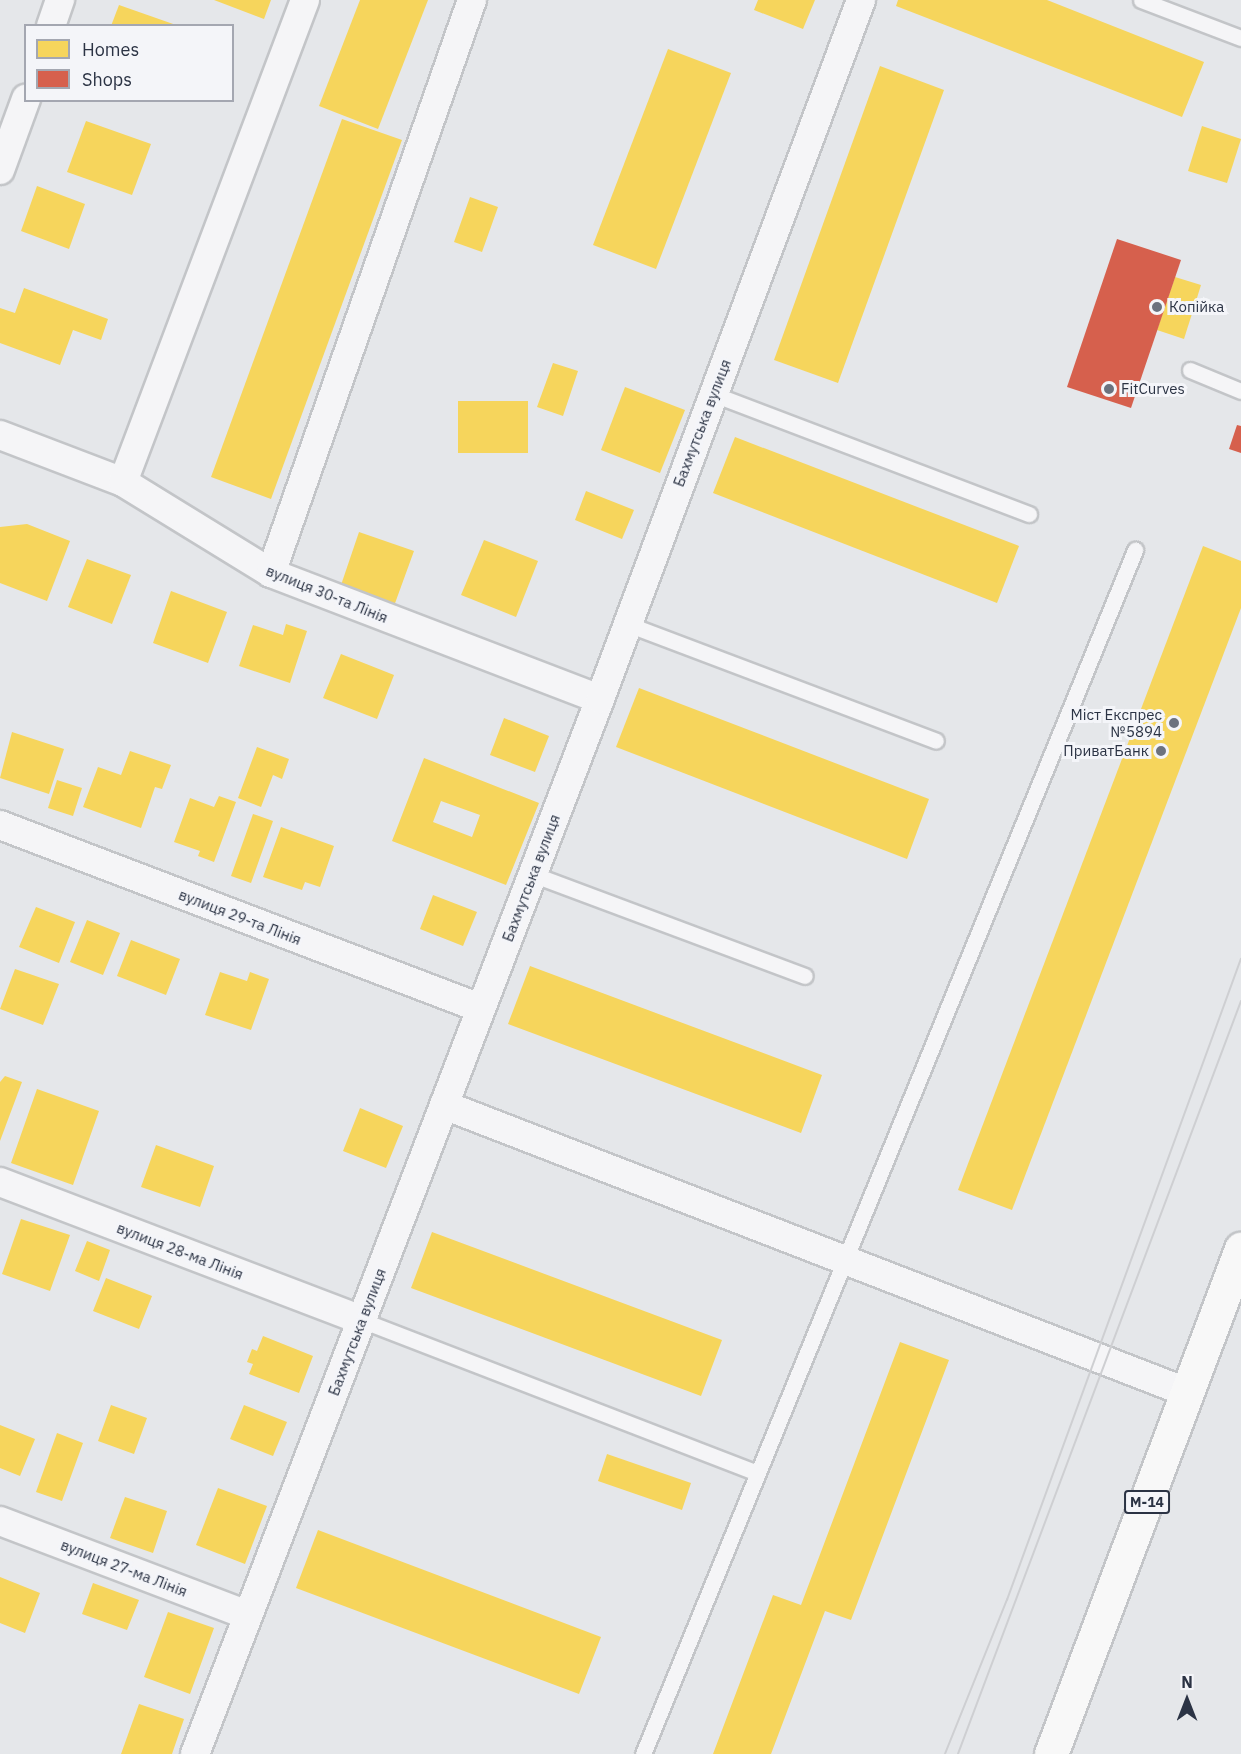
<!DOCTYPE html>
<meta charset="utf-8">
<style>
body{margin:0}
#map{position:relative;width:1241px;height:1754px;overflow:hidden;background:#e5e7ea;font-family:"IBM Plex Sans",sans-serif}
div>[style]{position:absolute}
[style*='--x']{left:calc(var(--x)*1px);top:calc(var(--y)*1px);width:calc(var(--w)*1px);rotate:calc(var(--a)*1deg)}
.homes>*{inset:0;background:#f6d55c}
.shops>*{inset:0;background:#d6604d}
.roads{filter:drop-shadow(2px 0 #c3c5c8) drop-shadow(-2px 0 #c3c5c8) drop-shadow(0 2px #c3c5c8) drop-shadow(0 -2px #c3c5c8)}
.service>*{height:15px;margin:-7.5px;padding:0 7.5px;transform-origin:7.5px;border-radius:7.5px;background:#f5f5f7}
.minor>*{height:28px;margin:-14px;padding:0 14px;transform-origin:14px;border-radius:14px;background:#f5f5f7}
.primary>*{height:33px;margin:-16.5px;padding:0 16.5px;transform-origin:16.5px;border-radius:16.5px;background:#f8f8f8}
.tram>*{height:1.5px;margin:-0.75px;padding:0 0.75px;transform-origin:0.75px;border-radius:0.75px;background:#cecfd2}
.dots>*{width:16px;height:16px;translate:-50% -50%;box-sizing:border-box;border:3px solid #f4f5f9;border-radius:50%}
span{translate:-50% -50%;white-space:nowrap;text-align:center;line-height:1.15;-webkit-text-stroke:6px #f4f5f9;paint-order:stroke}
.shield-label span{padding:2px 4px;background:#f4f5f9;border:2px solid;border-radius:4px;-webkit-text-stroke-width:0}
.shield-label{font-size:14px;color:#2b3344;font-weight:700}
.poi-label{font-size:15px;color:#2b3344}
.left{translate:0 -50%;text-align:left}
.right{translate:-100% -50%;text-align:right}
.street-label{font-size:15px;color:#2b3344}
.legend{position:absolute;left:24px;top:24px;width:210px;height:78px;box-sizing:border-box;background:#f4f5f9;border:2px solid #a4a7b1;margin:0;padding:8px 10px;list-style:none;font-size:18px;color:#2b3344}
.legend li{display:flex;align-items:center;gap:12px;height:30px}
.legend b{width:30px;border:2px solid #a4a7b1}
.north{position:absolute;left:1157px;top:1670px;width:60px;height:60px;-webkit-text-stroke:4px #f4f5f9;paint-order:stroke;rotate:0deg;font-size:16px;font-weight:700;line-height:24px;text-align:center;color:#2b3344}
.north::after{content:'';display:block;margin:auto;width:21px;height:27px;background:#2b3344;clip-path:polygon(50% 0,100% 100%,50% 72%,0 100%)}
</style>
<div id="map">
<div class="homes">
<div style="clip-path:polygon(214px 0,271px 0,264px 19px)"></div>
<div style="clip-path:polygon(360px 0,428px 0,378px 129px,319px 106px)"></div>
<div style="clip-path:polygon(758px 0,815px 0,803px 29px,754px 10px)"></div>
<div style="clip-path:polygon(898px 0,1047px 0,1204px 62px,1182px 117px,896px 6px)"></div>
<div style="clip-path:polygon(119px 5px,176px 25px,176px 26px,111px 26px)"></div>
<div style="clip-path:polygon(668px 49px,731px 73px,656px 269px,593px 245px)"></div>
<div style="clip-path:polygon(880px 66px,944px 90px,838px 383px,774px 360px)"></div>
<div style="clip-path:polygon(342px 119px,402px 140px,271px 499px,211px 477px)"></div>
<div style="clip-path:polygon(86px 121px,151px 144px,132px 195px,67px 172px)"></div>
<div style="clip-path:polygon(1202px 126px,1241px 139px,1227px 183px,1188px 171px)"></div>
<div style="clip-path:polygon(37px 186px,85px 204px,69px 249px,21px 231px)"></div>
<div style="clip-path:polygon(470px 197px,498px 207px,482px 252px,454px 242px)"></div>
<div style="clip-path:polygon(1175px 277px,1201px 285px,1184px 339px,1157px 330px)"></div>
<div style="clip-path:polygon(24px 288px,108px 319px,101px 340px,73px 330px,60px 365px,0 343px,0 308px,15px 313px)"></div>
<div style="clip-path:polygon(553px 363px,578px 371px,563px 416px,537px 407px)"></div>
<div style="clip-path:polygon(625px 387px,685px 410px,660px 473px,601px 450px)"></div>
<div style="clip-path:polygon(458px 401px,528px 401px,528px 453px,458px 453px)"></div>
<div style="clip-path:polygon(735px 437px,1019px 546px,997px 603px,713px 493px)"></div>
<div style="clip-path:polygon(586px 491px,634px 510px,622px 539px,575px 520px)"></div>
<div style="clip-path:polygon(27px 524px,70px 541px,47px 601px,0 583px,0 527px)"></div>
<div style="clip-path:polygon(359px 532px,414px 551px,394px 606px,340px 588px)"></div>
<div style="clip-path:polygon(484px 540px,538px 561px,516px 617px,461px 595px)"></div>
<div style="clip-path:polygon(1203px 546px,1241px 561px,1241px 608px,1012px 1210px,958px 1190px)"></div>
<div style="clip-path:polygon(87px 559px,131px 575px,112px 624px,68px 607px)"></div>
<div style="clip-path:polygon(171px 591px,227px 612px,208px 663px,153px 643px)"></div>
<div style="clip-path:polygon(286px 624px,307px 631px,290px 683px,239px 666px,253px 625px,283px 635px)"></div>
<div style="clip-path:polygon(341px 654px,394px 675px,377px 719px,323px 698px)"></div>
<div style="clip-path:polygon(639px 688px,929px 799px,907px 859px,616px 747px)"></div>
<div style="clip-path:polygon(504px 718px,549px 736px,535px 772px,490px 755px)"></div>
<div style="clip-path:polygon(12px 732px,64px 749px,49px 794px,0 778px)"></div>
<div style="clip-path:polygon(257px 747px,289px 759px,282px 779px,273px 775px,261px 807px,238px 798px)"></div>
<div style="clip-path:polygon(130px 751px,171px 765px,162px 789px,155px 787px,141px 828px,83px 807px,98px 767px,121px 775px)"></div>
<div style="clip-path:polygon(evenodd,424px 758px,539px 803px,506px 885px,392px 841px,424px 758px,441px 801px,480px 815px,472px 837px,433px 822px,441px 801px)"></div>
<div style="clip-path:polygon(57px 780px,82px 788px,73px 816px,48px 808px)"></div>
<div style="clip-path:polygon(219px 796px,236px 802px,214px 862px,198px 856px,200px 851px,174px 842px,190px 798px,214px 807px)"></div>
<div style="clip-path:polygon(253px 814px,273px 821px,251px 883px,231px 876px)"></div>
<div style="clip-path:polygon(281px 827px,334px 846px,320px 887px,305px 882px,302px 890px,263px 877px)"></div>
<div style="clip-path:polygon(433px 895px,477px 912px,463px 946px,420px 929px)"></div>
<div style="clip-path:polygon(36px 907px,75px 922px,59px 963px,19px 947px)"></div>
<div style="clip-path:polygon(87px 920px,120px 933px,103px 975px,70px 962px)"></div>
<div style="clip-path:polygon(131px 940px,180px 959px,166px 995px,117px 976px)"></div>
<div style="clip-path:polygon(530px 966px,822px 1075px,801px 1133px,508px 1024px)"></div>
<div style="clip-path:polygon(15px 969px,59px 984px,43px 1025px,0 1009px)"></div>
<div style="clip-path:polygon(220px 972px,247px 981px,250px 972px,269px 979px,251px 1030px,205px 1015px)"></div>
<div style="clip-path:polygon(5px 1076px,22px 1082px,0 1141px,0 1082px)"></div>
<div style="clip-path:polygon(37px 1089px,99px 1111px,73px 1185px,11px 1163px)"></div>
<div style="clip-path:polygon(360px 1108px,403px 1126px,386px 1168px,343px 1151px)"></div>
<div style="clip-path:polygon(156px 1145px,214px 1166px,200px 1207px,141px 1187px)"></div>
<div style="clip-path:polygon(21px 1219px,70px 1235px,50px 1291px,2px 1274px)"></div>
<div style="clip-path:polygon(432px 1232px,722px 1340px,701px 1396px,411px 1288px)"></div>
<div style="clip-path:polygon(87px 1241px,110px 1250px,99px 1281px,75px 1271px)"></div>
<div style="clip-path:polygon(106px 1278px,152px 1296px,139px 1329px,93px 1311px)"></div>
<div style="clip-path:polygon(263px 1336px,313px 1356px,299px 1393px,249px 1374px,253px 1364px,247px 1362px,252px 1349px,257px 1351px)"></div>
<div style="clip-path:polygon(900px 1342px,949px 1360px,851px 1620px,825px 1611px,771px 1754px,713px 1754px,773px 1595px,801px 1605px)"></div>
<div style="clip-path:polygon(111px 1405px,147px 1418px,134px 1454px,98px 1441px)"></div>
<div style="clip-path:polygon(244px 1405px,287px 1422px,273px 1456px,230px 1439px)"></div>
<div style="clip-path:polygon(0 1425px,35px 1439px,20px 1476px,0 1468px)"></div>
<div style="clip-path:polygon(57px 1433px,83px 1443px,62px 1501px,36px 1492px)"></div>
<div style="clip-path:polygon(607px 1454px,691px 1483px,682px 1510px,598px 1481px)"></div>
<div style="clip-path:polygon(218px 1488px,267px 1506px,245px 1564px,196px 1545px)"></div>
<div style="clip-path:polygon(125px 1497px,167px 1511px,153px 1553px,110px 1538px)"></div>
<div style="clip-path:polygon(318px 1530px,601px 1637px,579px 1694px,296px 1588px)"></div>
<div style="clip-path:polygon(0 1577px,40px 1593px,25px 1633px,0 1623px)"></div>
<div style="clip-path:polygon(93px 1583px,139px 1600px,127px 1630px,82px 1614px)"></div>
<div style="clip-path:polygon(168px 1612px,214px 1628px,190px 1694px,144px 1677px)"></div>
<div style="clip-path:polygon(139px 1704px,184px 1719px,172px 1754px,121px 1754px)"></div>
</div>
<div class="shops">
<div style="clip-path:polygon(1117px 239px,1181px 260px,1131px 408px,1067px 387px)"></div>
<div style="clip-path:polygon(1237px 425px,1241px 426px,1241px 453px,1229px 449px)"></div>
</div>
<div class="roads">
<div class="service">
<div style="--x:1141;--y:0;--w:107;--a:20.8"></div>
<div style="--x:1190;--y:370;--w:55;--a:22.4"></div>
<div style="--x:713;--y:394;--w:338;--a:20.8"></div>
<div style="--x:627;--y:624;--w:330;--a:20.7"></div>
<div style="--x:532;--y:874;--w:291;--a:20.5"></div>
<div style="--x:361;--y:1320;--w:425;--a:21.1"></div>
<div style="--x:643;--y:1754;--w:1301;--a:-67.77"></div>
</div>
<div class="minor">
<div style="--x:51;--y:26;--w:28;--a:-71"></div>
<div style="--x:0;--y:170;--w:76;--a:-69.9"></div>
<div style="--x:0;--y:435;--w:132;--a:20.9"></div>
<div style="--x:123;--y:482;--w:174;--a:31.6"></div>
<div style="--x:271;--y:573;--w:352;--a:21"></div>
<div style="--x:123;--y:482;--w:515;--a:-69.31"></div>
<div style="--x:271;--y:573;--w:607;--a:-70.67"></div>
<div style="--x:0;--y:825;--w:514;--a:20.87"></div>
<div style="--x:444;--y:1105;--w:799;--a:21.14"></div>
<div style="--x:0;--y:1182;--w:386;--a:20.9"></div>
<div style="--x:0;--y:1521;--w:265;--a:20.8"></div>
<div style="--x:195;--y:1754;--w:1130;--a:-69"></div>
<div style="--x:600;--y:699;--w:746;--a:-69.52"></div>
</div>
<div class="primary">
<div style="--x:1051;--y:1754;--w:540;--a:-69.38"></div>
</div>
</div>
<div class="tram">
<div style="--x:945;--y:1754;--w:166;--a:-68.1"></div>
<div style="--x:1007;--y:1600;--w:682;--a:-69.95"></div>
<div style="--x:958;--y:1754;--w:804;--a:-69.4"></div>
</div>
<div class="dots">
<div style="left:1157px;top:307px;background:#6c727e"></div>
<div style="left:1109px;top:389px;background:#6c727e"></div>
<div style="left:1174px;top:723px;background:#6c727e"></div>
<div style="left:1161px;top:751px;background:#6c727e"></div>
</div>
<div class="shield-label">
<span style="left:1147px;top:1502px">М-14</span>
</div>
<div class="poi-label">
<span class="left" style="left:1169px;top:307px">Копійка</span>
<span class="left" style="left:1121px;top:389px">FitCurves</span>
<span class="right" style="left:1162px;top:723px">Міст Експрес<br>№5894</span>
<span class="right" style="left:1149px;top:751px">ПриватБанк</span>
</div>
<div class="street-label">
<span style="left:702px;top:423px;rotate:-69deg">Бахмутська вулиця</span>
<span style="left:327px;top:594px;rotate:22deg">вулиця 30-та Лінія</span>
<span style="left:531px;top:878px;rotate:-69deg">Бахмутська вулиця</span>
<span style="left:240px;top:917px;rotate:21deg">вулиця 29-та Лінія</span>
<span style="left:180px;top:1251px;rotate:21deg">вулиця 28-ма Лінія</span>
<span style="left:357px;top:1332px;rotate:-69deg">Бахмутська вулиця</span>
<span style="left:124px;top:1568px;rotate:21deg">вулиця 27-ма Лінія</span>
</div>
<ul class="legend">
<li><b style="height:16px;background:#f6d55c"></b>Homes</li>
<li><b style="height:16px;background:#d6604d"></b>Shops</li>
</ul>
<div class="north">N</div>
</div>
